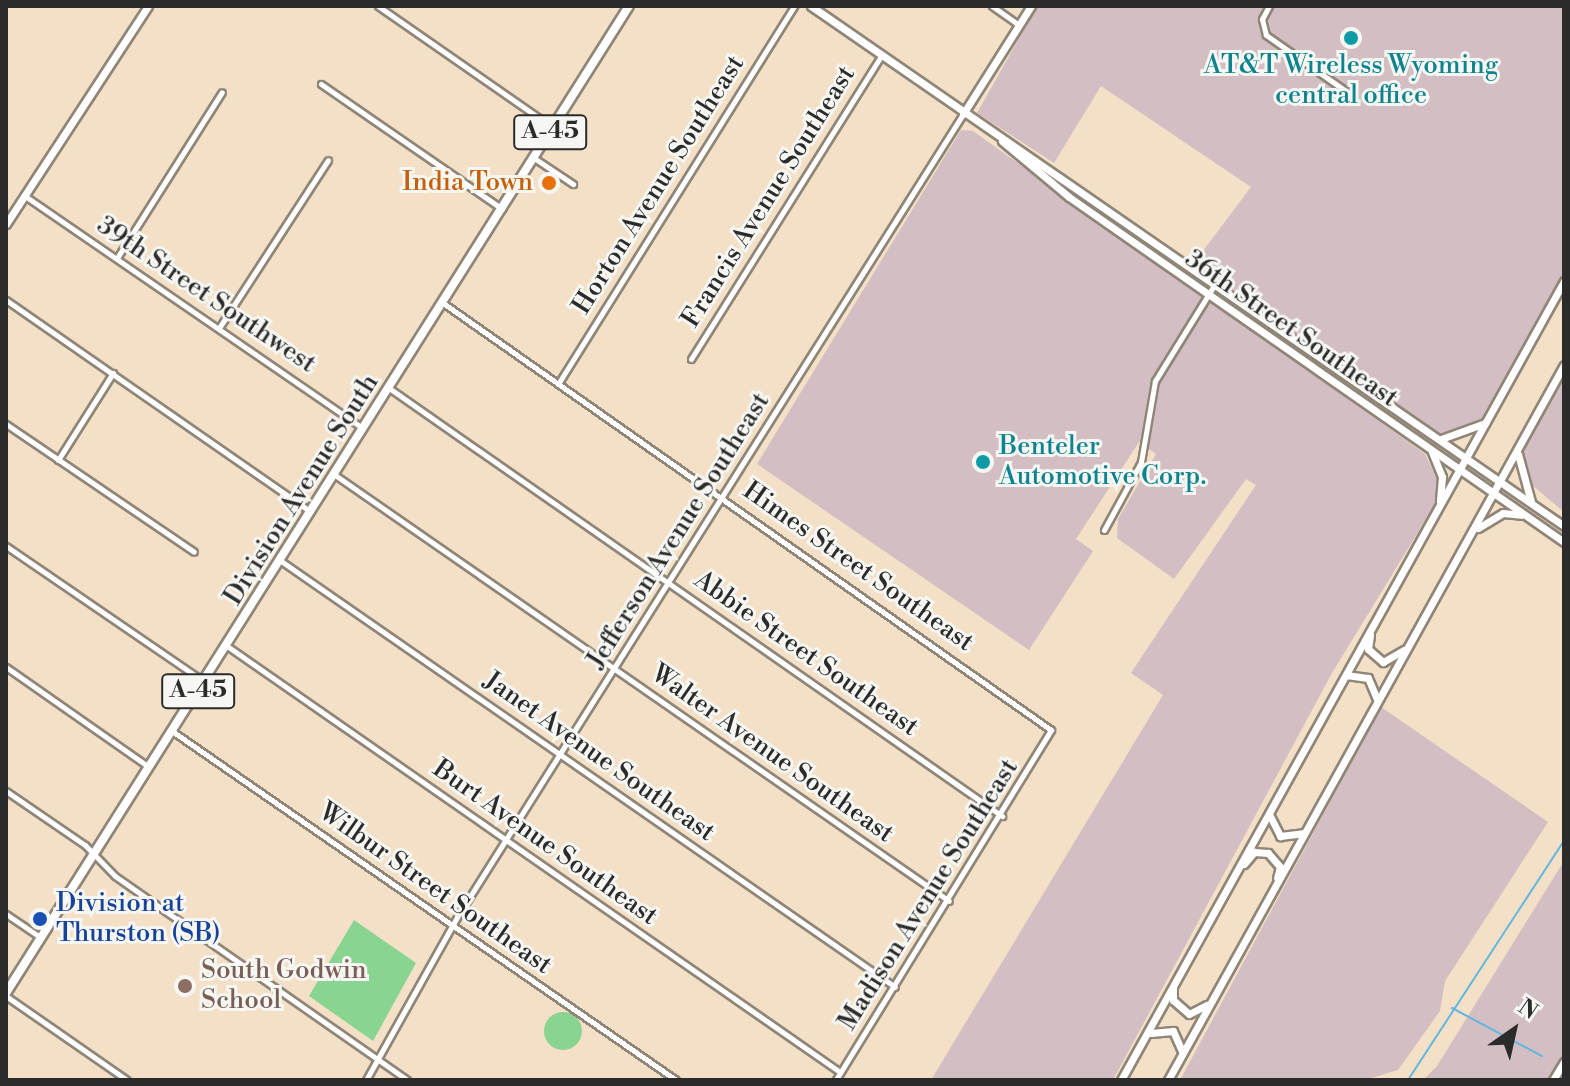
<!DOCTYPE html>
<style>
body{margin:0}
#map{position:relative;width:1570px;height:1086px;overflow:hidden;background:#f3e0c6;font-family:"Libre Bodoni",serif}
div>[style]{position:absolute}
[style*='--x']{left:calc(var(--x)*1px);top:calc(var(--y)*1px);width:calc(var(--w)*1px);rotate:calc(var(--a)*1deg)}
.industrial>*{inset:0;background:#d2bec3}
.green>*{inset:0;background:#89d490}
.round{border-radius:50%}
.stream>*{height:2px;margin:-1px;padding:0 1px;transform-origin:1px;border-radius:1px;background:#62b7df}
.roads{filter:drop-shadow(2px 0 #8f8678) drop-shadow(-2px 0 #8f8678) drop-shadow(0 2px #8f8678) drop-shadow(0 -2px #8f8678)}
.street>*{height:5px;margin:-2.5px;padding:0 2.5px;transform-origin:2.5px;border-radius:2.5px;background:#fff}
.secondary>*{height:7px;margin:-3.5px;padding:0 3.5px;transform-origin:3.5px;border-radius:3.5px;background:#fff}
.primary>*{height:8px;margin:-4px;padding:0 4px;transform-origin:4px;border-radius:4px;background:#fff}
.dots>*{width:22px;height:22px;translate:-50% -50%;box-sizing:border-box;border:4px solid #f6f6f2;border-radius:50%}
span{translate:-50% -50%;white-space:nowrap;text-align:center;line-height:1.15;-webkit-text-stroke:6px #f6f6f2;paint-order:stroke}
.shield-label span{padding:2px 6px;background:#f6f6f2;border:2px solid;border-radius:6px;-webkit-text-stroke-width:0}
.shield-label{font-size:24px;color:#2b2b2b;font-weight:700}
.culture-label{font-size:26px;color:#0d838f}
.left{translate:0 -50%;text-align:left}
.food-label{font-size:26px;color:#c56008}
.right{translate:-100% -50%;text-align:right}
.street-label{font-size:26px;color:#2b2b2b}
.transit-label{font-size:26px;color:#164399}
.education-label{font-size:26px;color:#785e54}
.frame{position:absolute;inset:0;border:8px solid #2b2b2b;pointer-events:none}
.north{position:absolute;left:1474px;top:990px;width:80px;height:80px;-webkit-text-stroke:6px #f6f6f2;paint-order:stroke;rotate:34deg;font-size:22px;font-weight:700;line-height:32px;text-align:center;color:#2b2b2b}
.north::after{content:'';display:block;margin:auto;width:28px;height:36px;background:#2b2b2b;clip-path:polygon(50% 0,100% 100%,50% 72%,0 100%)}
</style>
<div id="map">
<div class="industrial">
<div style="clip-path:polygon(1037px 6px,1564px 6px,1564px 271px,1482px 421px,1454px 435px,1436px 432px,1194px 263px,1251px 187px,1101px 86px,1054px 163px,977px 113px)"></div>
<div style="clip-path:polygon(961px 130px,973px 131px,1425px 454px,1439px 483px,1434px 506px,1332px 673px,1113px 1080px,931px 1080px,1163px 695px,1131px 673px,1256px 485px,1246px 479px,1174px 579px,1117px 538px,1118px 519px,1156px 454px,1139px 442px,1076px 539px,1093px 551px,1029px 650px,757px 464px)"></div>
<div style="clip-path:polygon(1564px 376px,1564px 512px,1520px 475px,1522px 451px)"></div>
<div style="clip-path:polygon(1381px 707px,1548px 822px,1445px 981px,1440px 1011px,1398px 1070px,1365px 1080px,1180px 1080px)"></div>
<div style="clip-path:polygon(1564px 861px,1564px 1080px,1423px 1080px,1437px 1066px)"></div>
</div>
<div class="green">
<div style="clip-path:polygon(354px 920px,416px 963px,373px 1041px,309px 996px)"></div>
<div class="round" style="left:544px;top:1012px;width:38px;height:38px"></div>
</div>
<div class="stream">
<div style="--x:1452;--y:1008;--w:102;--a:28.1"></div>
<div style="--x:1408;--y:1080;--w:285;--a:-56.9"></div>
</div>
<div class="roads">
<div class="street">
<div style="--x:378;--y:6;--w:212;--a:34.8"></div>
<div style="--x:992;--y:6;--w:33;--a:35"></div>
<div style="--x:1269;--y:6;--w:15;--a:118"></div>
<div style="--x:1262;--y:19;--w:16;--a:76"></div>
<div style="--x:1266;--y:35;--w:103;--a:35.1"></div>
<div style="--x:321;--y:84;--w:220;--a:34.6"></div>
<div style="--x:534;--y:158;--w:47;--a:33.7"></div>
<div style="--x:25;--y:196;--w:410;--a:34.5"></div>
<div style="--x:117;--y:258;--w:196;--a:-57.7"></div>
<div style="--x:6;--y:300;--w:370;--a:34.8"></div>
<div style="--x:443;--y:303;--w:743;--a:35.08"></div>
<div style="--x:1051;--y:730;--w:411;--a:121.6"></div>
<div style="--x:219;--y:328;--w:200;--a:-57"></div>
<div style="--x:691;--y:359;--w:358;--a:-57.9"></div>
<div style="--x:558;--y:384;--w:446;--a:-58"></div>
<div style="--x:389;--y:388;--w:748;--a:34.92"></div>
<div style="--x:6;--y:424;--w:227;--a:34.2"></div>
<div style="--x:58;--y:460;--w:103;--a:-57.7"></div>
<div style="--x:335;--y:475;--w:747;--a:34.75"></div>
<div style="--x:1104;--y:530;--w:77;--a:-61.4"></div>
<div style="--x:1141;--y:462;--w:82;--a:-80.2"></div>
<div style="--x:1155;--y:381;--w:114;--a:-58.3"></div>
<div style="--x:6;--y:546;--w:239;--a:34.4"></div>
<div style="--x:281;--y:561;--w:747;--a:34.75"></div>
<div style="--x:227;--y:646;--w:746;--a:34.8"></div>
<div style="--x:6;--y:667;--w:174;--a:35"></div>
<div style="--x:172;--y:731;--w:613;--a:34.7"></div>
<div style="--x:6;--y:791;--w:96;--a:34.4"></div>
<div style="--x:85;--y:845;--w:43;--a:45.9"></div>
<div style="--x:115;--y:876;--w:356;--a:34.9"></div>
<div style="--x:6;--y:914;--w:41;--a:34.1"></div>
<div style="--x:6;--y:996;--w:147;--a:34.8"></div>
<div style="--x:366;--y:1080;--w:187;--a:-60.8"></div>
<div style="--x:457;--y:917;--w:949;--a:-57.78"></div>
</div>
<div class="secondary">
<div style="--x:811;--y:6;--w:915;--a:34.63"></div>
<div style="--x:963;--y:114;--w:128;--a:-57.8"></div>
<div style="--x:1002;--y:141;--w:87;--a:39.9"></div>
<div style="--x:1069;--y:197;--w:603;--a:34.88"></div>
<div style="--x:6;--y:224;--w:260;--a:-56.9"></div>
<div style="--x:1441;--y:439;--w:47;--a:-20"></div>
<div style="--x:1432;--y:452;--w:27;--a:68"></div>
<div style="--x:1442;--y:477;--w:24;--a:95"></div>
<div style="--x:1518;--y:454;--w:50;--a:74.8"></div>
<div style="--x:1478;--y:528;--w:29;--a:-31"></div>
<div style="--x:1503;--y:513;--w:18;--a:6"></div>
<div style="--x:1370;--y:635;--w:14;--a:98"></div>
<div style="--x:1368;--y:649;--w:20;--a:41"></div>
<div style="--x:1383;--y:662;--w:24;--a:-30"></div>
<div style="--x:1346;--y:675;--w:22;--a:8"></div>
<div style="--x:1368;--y:678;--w:23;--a:67"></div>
<div style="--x:1269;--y:814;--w:25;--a:63"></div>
<div style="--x:1280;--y:836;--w:23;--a:-7"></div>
<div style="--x:1244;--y:864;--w:16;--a:-50"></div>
<div style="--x:1254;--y:852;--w:14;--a:4"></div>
<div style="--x:1268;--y:853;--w:18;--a:49"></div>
<div style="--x:1280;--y:867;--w:11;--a:105"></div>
<div style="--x:1173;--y:989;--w:11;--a:90"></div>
<div style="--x:1173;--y:1000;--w:21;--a:41"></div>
<div style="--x:1189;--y:1014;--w:20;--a:-27"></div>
<div style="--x:1151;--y:1033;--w:22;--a:-5"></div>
<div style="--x:1173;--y:1031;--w:22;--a:66"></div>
<div style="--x:1121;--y:1080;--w:914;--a:-60.99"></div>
<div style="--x:1168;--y:1080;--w:817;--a:-61.02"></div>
<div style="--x:1553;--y:1080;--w:21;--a:-59"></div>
</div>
<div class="primary">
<div style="--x:6;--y:993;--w:1167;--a:-57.74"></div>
</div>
</div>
<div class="dots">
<div style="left:1351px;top:38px;background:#0f9aa8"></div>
<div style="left:549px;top:183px;background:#e8710a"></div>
<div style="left:983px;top:462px;background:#0f9aa8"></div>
<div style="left:40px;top:919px;background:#1a4fb4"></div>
<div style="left:185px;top:986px;background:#8d6e63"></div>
</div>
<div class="shield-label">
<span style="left:550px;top:132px">A-45</span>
<span style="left:198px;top:691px">A-45</span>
</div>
<div class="culture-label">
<span style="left:1351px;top:81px">AT&amp;T Wireless Wyoming<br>central office</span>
<span class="left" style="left:999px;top:462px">Benteler<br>Automotive Corp.</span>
</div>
<div class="food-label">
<span class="right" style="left:533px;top:183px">India Town</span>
</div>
<div class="street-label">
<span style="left:659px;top:185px;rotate:-58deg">Horton Avenue Southeast</span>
<span style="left:769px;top:197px;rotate:-58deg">Francis Avenue Southeast</span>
<span style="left:206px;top:295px;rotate:34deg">39th Street Southwest</span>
<span style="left:1291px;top:329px;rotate:35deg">36th Street Southeast</span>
<span style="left:302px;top:490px;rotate:-58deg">Division Avenue South</span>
<span style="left:679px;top:531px;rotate:-58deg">Jefferson Avenue Southeast</span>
<span style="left:858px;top:567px;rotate:35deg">Himes Street Southeast</span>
<span style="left:806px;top:654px;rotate:35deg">Abbie Street Southeast</span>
<span style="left:772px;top:754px;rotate:35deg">Walter Avenue Southeast</span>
<span style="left:599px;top:757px;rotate:35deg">Janet Avenue Southeast</span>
<span style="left:545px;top:843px;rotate:35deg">Burt Avenue Southeast</span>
<span style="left:435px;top:889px;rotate:35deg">Wilbur Street Southeast</span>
<span style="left:929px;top:895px;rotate:-58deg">Madison Avenue Southeast</span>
</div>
<div class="transit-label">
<span class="left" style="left:56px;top:919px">Division at<br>Thurston (SB)</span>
</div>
<div class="education-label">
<span class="left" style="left:201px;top:986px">South Godwin<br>School</span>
</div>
<div class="frame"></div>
<div class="north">N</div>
</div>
